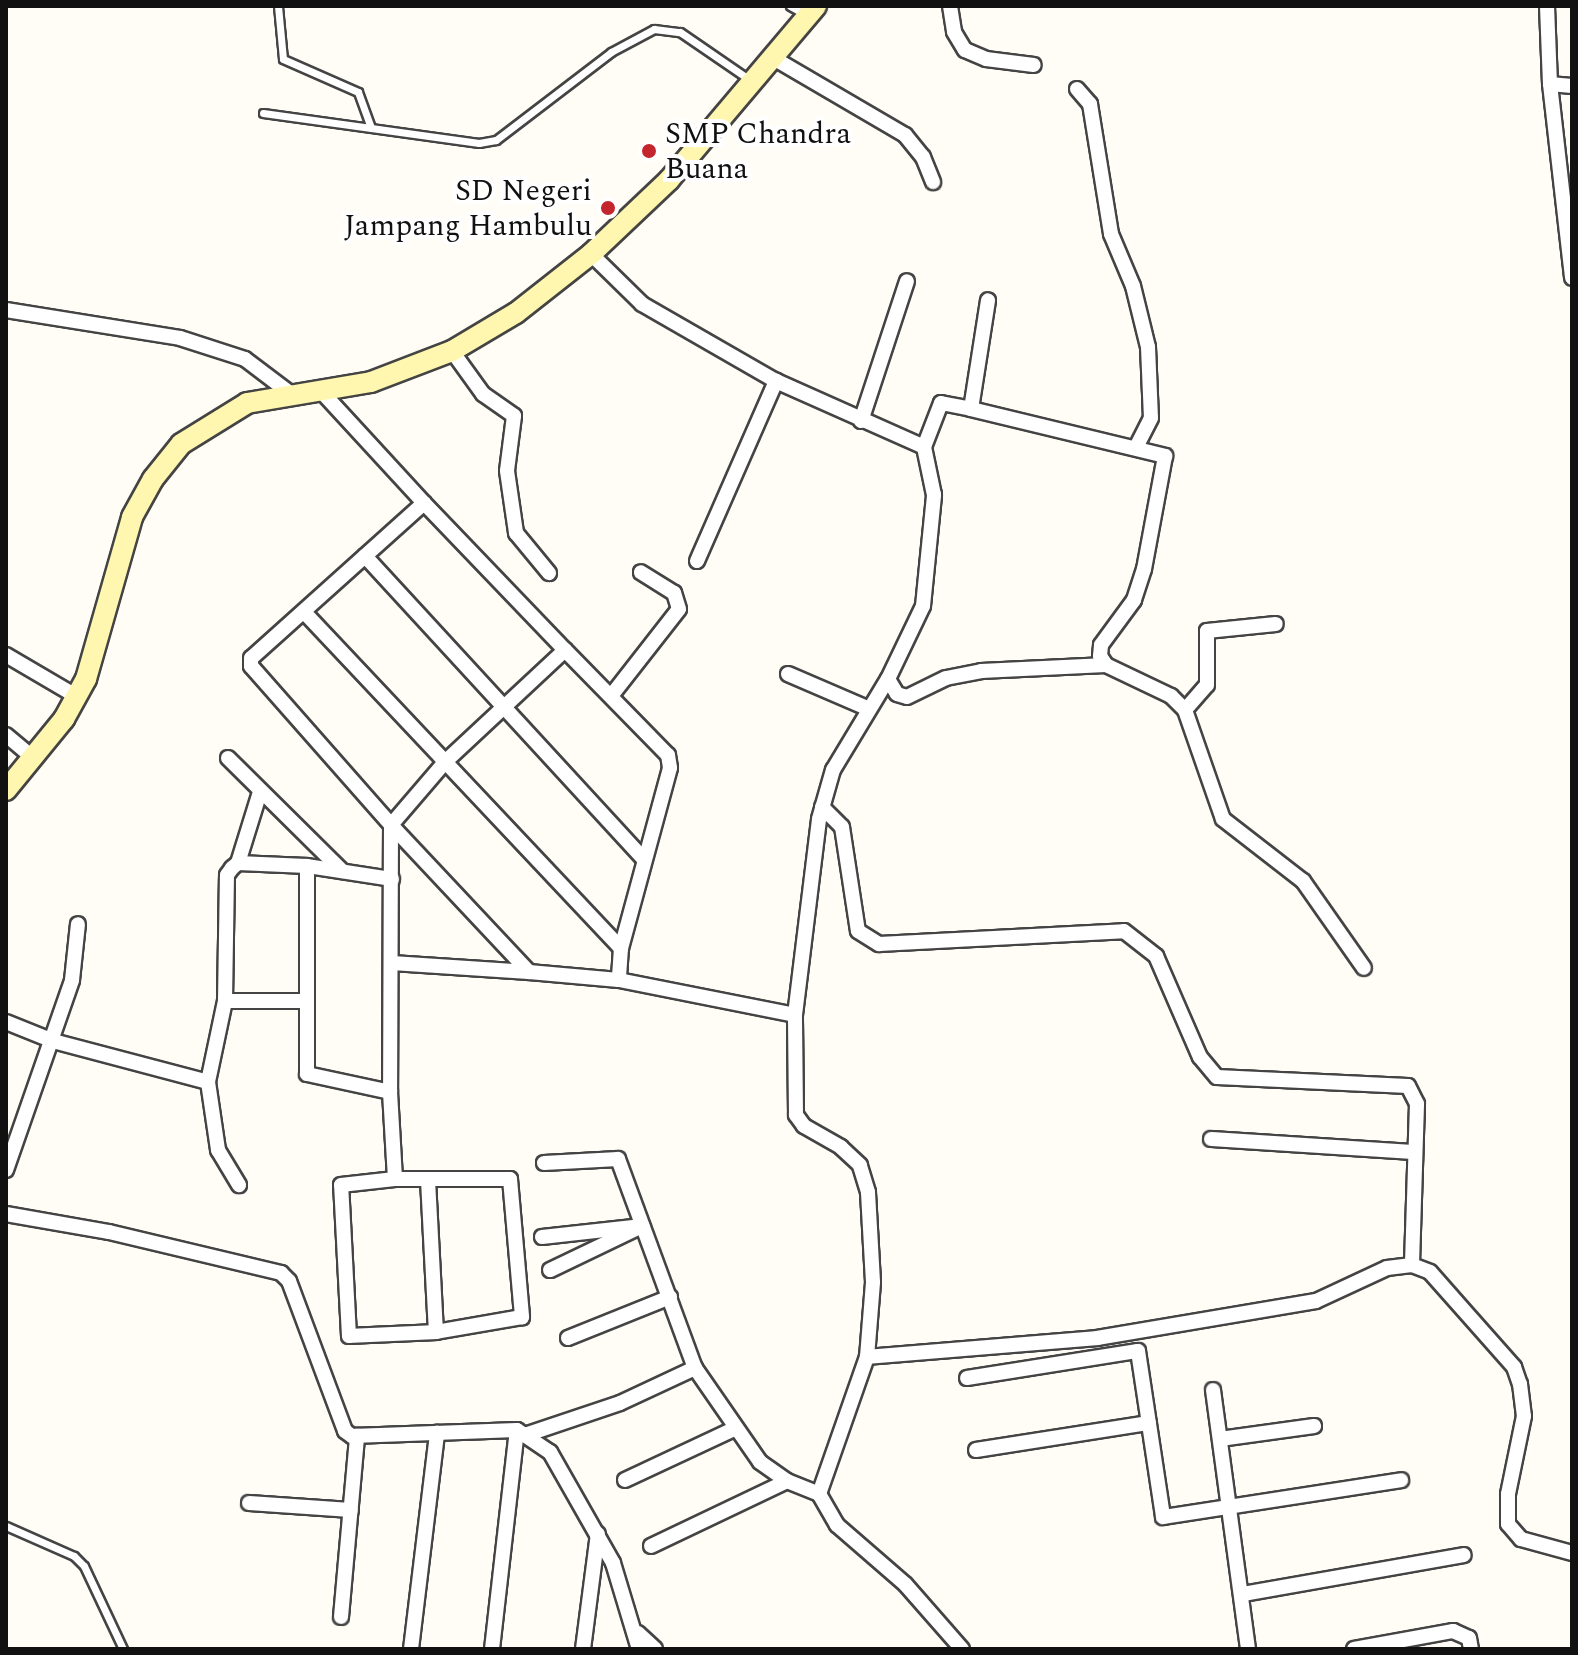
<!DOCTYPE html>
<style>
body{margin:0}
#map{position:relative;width:1578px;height:1655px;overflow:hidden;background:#fffdf5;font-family:Spectral,serif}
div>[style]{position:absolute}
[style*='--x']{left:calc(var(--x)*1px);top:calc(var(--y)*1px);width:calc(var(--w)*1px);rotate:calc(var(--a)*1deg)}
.roads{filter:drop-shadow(2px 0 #444) drop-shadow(-2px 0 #444) drop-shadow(0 2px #444) drop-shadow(0 -2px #444)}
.lane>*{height:7px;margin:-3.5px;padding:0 3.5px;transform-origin:3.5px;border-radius:3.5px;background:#fff}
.street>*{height:14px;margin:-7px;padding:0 7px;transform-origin:7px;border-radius:7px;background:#fff}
.secondary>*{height:20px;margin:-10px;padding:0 10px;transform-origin:10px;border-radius:10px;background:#fff6b0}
.dots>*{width:22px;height:22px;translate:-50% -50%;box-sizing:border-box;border:4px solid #fff;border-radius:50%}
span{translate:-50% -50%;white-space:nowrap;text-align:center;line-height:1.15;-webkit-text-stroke:8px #fff;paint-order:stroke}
.poi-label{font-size:30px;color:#111}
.left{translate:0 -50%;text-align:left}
.right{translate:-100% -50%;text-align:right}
.frame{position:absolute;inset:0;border:8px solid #111;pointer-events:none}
</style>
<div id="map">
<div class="roads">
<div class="lane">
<div style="--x:278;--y:6;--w:53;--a:84.6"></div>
<div style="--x:283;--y:59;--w:82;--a:23.7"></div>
<div style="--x:358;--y:92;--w:38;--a:70"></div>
<div style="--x:790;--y:6;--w:18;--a:29"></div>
<div style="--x:263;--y:113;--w:218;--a:7.9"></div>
<div style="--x:479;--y:143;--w:17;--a:-10"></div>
<div style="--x:496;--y:140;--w:145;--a:-37.4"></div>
<div style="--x:611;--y:52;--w:49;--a:-28.1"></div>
<div style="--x:654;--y:29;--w:26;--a:7"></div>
<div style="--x:680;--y:32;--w:85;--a:34.4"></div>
<div style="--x:6;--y:1526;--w:74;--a:23.8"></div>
<div style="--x:74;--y:1556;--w:14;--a:45"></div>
<div style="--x:84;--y:1566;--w:92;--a:64.8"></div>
</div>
<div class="street">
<div style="--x:950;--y:6;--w:26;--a:81"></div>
<div style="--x:954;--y:32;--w:21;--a:59"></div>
<div style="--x:965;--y:50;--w:23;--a:23"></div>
<div style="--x:986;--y:59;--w:48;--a:7.1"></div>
<div style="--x:1547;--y:6;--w:78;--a:87.8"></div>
<div style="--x:1550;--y:84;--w:195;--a:83.5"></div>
<div style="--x:775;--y:59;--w:151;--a:30.3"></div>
<div style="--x:905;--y:135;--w:28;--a:51"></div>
<div style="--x:923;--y:157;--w:27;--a:68"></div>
<div style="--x:1550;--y:84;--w:22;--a:5"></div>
<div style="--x:1077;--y:89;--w:20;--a:49"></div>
<div style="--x:1090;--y:104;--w:132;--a:80.8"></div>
<div style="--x:1111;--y:234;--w:56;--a:67.1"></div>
<div style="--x:1133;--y:286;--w:63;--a:76.2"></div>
<div style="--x:1148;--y:347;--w:71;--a:87.6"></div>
<div style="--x:1151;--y:418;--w:31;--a:117"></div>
<div style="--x:591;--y:254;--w:71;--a:44.4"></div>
<div style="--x:642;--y:304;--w:155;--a:29.9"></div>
<div style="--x:776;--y:381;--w:162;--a:24"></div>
<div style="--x:6;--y:310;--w:176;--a:9.1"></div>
<div style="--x:180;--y:338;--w:68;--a:17.9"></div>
<div style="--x:245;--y:359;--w:61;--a:37.1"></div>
<div style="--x:452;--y:351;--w:53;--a:54.2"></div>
<div style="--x:483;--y:394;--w:38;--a:35"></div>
<div style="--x:514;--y:416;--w:55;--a:97.3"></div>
<div style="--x:507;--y:471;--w:63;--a:81.7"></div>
<div style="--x:516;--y:533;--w:52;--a:50.5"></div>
<div style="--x:321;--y:391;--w:152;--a:47.4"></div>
<div style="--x:424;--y:503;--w:232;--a:138.1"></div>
<div style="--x:251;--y:658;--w:8;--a:90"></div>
<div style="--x:251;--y:666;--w:212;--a:48.6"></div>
<div style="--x:391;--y:825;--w:267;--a:90.2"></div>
<div style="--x:390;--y:1092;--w:87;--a:86.7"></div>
<div style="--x:395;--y:1179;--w:115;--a:0"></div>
<div style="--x:510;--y:1179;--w:139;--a:85"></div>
<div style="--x:522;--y:1317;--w:87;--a:170.1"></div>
<div style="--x:436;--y:1332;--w:87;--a:177.4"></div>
<div style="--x:349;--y:1336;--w:151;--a:-93"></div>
<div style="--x:341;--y:1185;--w:54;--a:-6.3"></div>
<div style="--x:971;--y:409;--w:200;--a:13.6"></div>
<div style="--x:1165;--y:456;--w:115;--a:100.5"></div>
<div style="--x:1144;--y:569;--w:33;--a:108"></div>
<div style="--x:1134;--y:600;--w:56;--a:126.3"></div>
<div style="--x:1101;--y:645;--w:11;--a:95"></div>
<div style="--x:1100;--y:656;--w:11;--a:56"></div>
<div style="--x:1106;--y:665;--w:72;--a:25.5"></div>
<div style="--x:1171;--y:696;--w:20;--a:45"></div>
<div style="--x:1185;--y:710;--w:115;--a:70.8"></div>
<div style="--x:1223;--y:819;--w:101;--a:37.8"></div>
<div style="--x:1303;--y:881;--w:106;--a:55"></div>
<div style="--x:861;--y:421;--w:147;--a:-71.8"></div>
<div style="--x:424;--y:503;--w:204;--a:46.2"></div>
<div style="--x:565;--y:650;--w:164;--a:137"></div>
<div style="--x:445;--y:762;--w:83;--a:130.6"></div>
<div style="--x:391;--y:825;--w:202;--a:46.8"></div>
<div style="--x:529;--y:972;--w:90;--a:5.1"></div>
<div style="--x:619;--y:980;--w:179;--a:11.2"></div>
<div style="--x:365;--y:556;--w:412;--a:47.4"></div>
<div style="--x:697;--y:561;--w:197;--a:-66.3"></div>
<div style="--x:305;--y:613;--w:461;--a:46.7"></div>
<div style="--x:565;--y:650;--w:147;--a:45.6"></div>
<div style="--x:668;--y:755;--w:13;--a:81"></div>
<div style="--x:670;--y:768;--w:187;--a:105.2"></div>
<div style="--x:621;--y:948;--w:32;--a:94"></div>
<div style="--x:6;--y:655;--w:81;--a:30.4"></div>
<div style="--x:788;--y:674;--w:86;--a:23.3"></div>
<div style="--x:888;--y:679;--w:17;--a:59"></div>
<div style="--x:897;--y:694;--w:10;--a:17"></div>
<div style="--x:907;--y:697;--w:43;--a:-26"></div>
<div style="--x:946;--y:678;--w:36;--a:-11"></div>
<div style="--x:981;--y:671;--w:125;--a:-2.7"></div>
<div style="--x:611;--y:696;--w:110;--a:-52"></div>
<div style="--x:679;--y:609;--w:17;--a:-107"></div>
<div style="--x:674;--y:593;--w:39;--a:-148"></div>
<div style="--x:1185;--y:710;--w:33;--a:-49"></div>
<div style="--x:1207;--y:685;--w:54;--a:-90"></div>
<div style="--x:1207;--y:631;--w:69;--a:-5.8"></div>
<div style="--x:6;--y:735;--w:34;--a:40"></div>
<div style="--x:228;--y:758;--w:161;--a:44.7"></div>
<div style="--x:822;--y:807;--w:28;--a:45"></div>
<div style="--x:842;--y:827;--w:105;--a:81.3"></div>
<div style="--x:858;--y:931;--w:25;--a:32"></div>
<div style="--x:879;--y:944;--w:245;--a:-3"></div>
<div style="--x:1124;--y:931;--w:41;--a:38"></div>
<div style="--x:1156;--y:956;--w:110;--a:66.5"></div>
<div style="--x:1200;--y:1057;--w:26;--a:50"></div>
<div style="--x:1217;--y:1077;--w:191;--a:2.7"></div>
<div style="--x:1408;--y:1086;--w:20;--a:63"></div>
<div style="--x:1417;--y:1104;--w:161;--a:91.8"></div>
<div style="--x:238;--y:863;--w:74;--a:-72.8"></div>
<div style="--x:307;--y:866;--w:208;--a:90"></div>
<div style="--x:307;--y:1074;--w:85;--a:12.2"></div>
<div style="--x:392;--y:963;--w:137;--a:3.8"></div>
<div style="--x:225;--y:1001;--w:83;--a:101.9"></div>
<div style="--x:208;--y:1082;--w:69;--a:81.6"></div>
<div style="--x:218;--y:1150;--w:41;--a:59"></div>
<div style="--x:307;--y:1001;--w:82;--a:180"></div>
<div style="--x:225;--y:1001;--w:126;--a:-89.1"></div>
<div style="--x:227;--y:875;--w:9;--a:-54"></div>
<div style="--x:232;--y:868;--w:8;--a:-40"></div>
<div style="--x:238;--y:863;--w:69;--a:2.5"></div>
<div style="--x:307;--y:866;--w:86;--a:8.7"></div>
<div style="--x:6;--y:1022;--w:51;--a:22"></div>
<div style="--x:53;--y:1041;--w:160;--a:14.8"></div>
<div style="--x:1211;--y:1139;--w:203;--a:3.7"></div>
<div style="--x:544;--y:1163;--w:74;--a:-3.1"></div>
<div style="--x:618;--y:1159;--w:223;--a:69.8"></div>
<div style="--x:6;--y:1170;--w:201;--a:-70.8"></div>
<div style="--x:72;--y:980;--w:56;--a:-83.9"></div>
<div style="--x:428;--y:1180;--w:152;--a:87"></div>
<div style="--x:6;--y:1214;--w:105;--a:9.9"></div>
<div style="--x:109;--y:1232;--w:177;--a:13.4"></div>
<div style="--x:281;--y:1273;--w:11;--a:45"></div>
<div style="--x:289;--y:1281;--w:160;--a:69.5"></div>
<div style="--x:345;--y:1431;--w:9;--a:36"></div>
<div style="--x:352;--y:1436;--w:165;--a:-2.1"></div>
<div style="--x:517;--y:1430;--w:40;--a:34"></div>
<div style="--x:550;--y:1452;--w:128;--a:60.4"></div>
<div style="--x:613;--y:1563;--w:90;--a:73.2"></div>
<div style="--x:542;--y:1237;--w:101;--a:-6.3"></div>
<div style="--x:642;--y:1226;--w:102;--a:154.4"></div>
<div style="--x:568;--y:1338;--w:110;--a:-21.9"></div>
<div style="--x:867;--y:1357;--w:231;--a:-4.7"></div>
<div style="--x:1097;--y:1338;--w:222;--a:-9.6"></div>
<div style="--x:1316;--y:1301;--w:78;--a:-24.9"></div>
<div style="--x:1387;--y:1268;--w:25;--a:-7"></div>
<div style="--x:1412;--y:1265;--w:19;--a:21"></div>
<div style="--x:1430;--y:1272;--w:127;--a:48.5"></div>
<div style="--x:1514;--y:1367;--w:18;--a:71"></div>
<div style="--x:1520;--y:1384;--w:32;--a:83"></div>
<div style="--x:1524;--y:1416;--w:80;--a:101.6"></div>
<div style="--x:1508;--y:1494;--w:30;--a:90"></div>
<div style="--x:1508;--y:1524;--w:20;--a:49"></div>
<div style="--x:1521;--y:1539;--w:53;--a:15.4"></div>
<div style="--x:967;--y:1378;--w:173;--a:-9"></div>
<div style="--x:1138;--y:1351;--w:168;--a:81.4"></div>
<div style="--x:1163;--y:1517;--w:241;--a:-8.8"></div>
<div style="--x:1213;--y:1390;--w:261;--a:82.3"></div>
<div style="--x:525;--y:1435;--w:100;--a:-18.6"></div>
<div style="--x:620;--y:1403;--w:83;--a:-25"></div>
<div style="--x:695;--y:1368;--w:114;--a:55.3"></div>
<div style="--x:760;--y:1462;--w:33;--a:35"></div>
<div style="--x:1220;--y:1439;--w:95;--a:-7.9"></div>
<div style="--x:976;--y:1450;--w:175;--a:-8.9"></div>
<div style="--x:625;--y:1480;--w:120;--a:-25.1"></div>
<div style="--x:249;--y:1503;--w:102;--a:3.9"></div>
<div style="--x:651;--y:1546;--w:151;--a:-25.5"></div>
<div style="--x:787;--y:1481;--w:35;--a:22"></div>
<div style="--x:1243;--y:1594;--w:224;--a:-10"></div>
<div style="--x:341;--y:1617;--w:182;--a:-84.9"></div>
<div style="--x:638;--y:1633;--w:23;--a:43"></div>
<div style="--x:411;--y:1649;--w:218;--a:-83.1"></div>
<div style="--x:492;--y:1649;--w:220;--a:-83.5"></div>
<div style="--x:583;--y:1649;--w:116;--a:-82.6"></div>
<div style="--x:962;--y:1649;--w:86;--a:-131.2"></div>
<div style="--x:905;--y:1584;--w:90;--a:-139.1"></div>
<div style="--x:837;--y:1525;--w:36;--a:-120"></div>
<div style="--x:819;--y:1494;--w:145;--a:-70.7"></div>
<div style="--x:867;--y:1357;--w:75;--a:-85.4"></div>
<div style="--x:873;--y:1282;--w:90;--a:-93.2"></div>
<div style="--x:868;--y:1192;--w:28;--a:-107"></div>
<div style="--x:860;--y:1165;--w:26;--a:-137"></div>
<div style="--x:841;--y:1147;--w:43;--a:-150.4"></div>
<div style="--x:804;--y:1126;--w:14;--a:-126"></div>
<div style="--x:796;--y:1115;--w:100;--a:-90.6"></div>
<div style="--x:795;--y:1015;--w:197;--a:-83"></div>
<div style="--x:819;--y:819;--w:51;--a:-74.1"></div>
<div style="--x:833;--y:770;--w:106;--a:-58.9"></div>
<div style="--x:888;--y:679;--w:81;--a:-64.4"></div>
<div style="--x:923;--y:606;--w:112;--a:-84.3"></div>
<div style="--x:934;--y:495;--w:49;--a:-101.8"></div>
<div style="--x:924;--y:447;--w:47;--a:-68.9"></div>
<div style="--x:941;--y:403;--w:31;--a:11"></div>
<div style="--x:971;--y:409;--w:110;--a:-81.1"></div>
<div style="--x:1354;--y:1649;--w:101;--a:-10.3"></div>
<div style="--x:1453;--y:1631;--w:17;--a:24"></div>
<div style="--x:1469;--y:1638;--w:11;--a:80"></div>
</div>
<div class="secondary">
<div style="--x:6;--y:790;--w:92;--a:-50.8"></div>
<div style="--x:64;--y:719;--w:46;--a:-61.2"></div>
<div style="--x:86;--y:679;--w:168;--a:-74.1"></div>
<div style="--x:132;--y:517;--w:43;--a:-61.1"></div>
<div style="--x:153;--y:479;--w:45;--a:-51.3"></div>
<div style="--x:181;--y:444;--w:78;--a:-31.8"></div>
<div style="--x:247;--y:403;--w:126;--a:-9.6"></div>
<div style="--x:371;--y:382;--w:87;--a:-20.9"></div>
<div style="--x:452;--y:351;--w:74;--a:-30.7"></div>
<div style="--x:516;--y:313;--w:95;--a:-38.2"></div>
<div style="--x:591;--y:254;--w:108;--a:-43.5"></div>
<div style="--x:669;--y:180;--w:228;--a:-49.8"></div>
</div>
</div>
<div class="dots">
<div style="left:649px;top:151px;background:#c4262e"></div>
<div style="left:608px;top:208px;background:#c4262e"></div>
</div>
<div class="poi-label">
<span class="left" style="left:665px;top:151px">SMP Chandra<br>Buana</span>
<span class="right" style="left:592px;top:208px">SD Negeri<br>Jampang Hambulu</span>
</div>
<div class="frame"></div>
</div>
